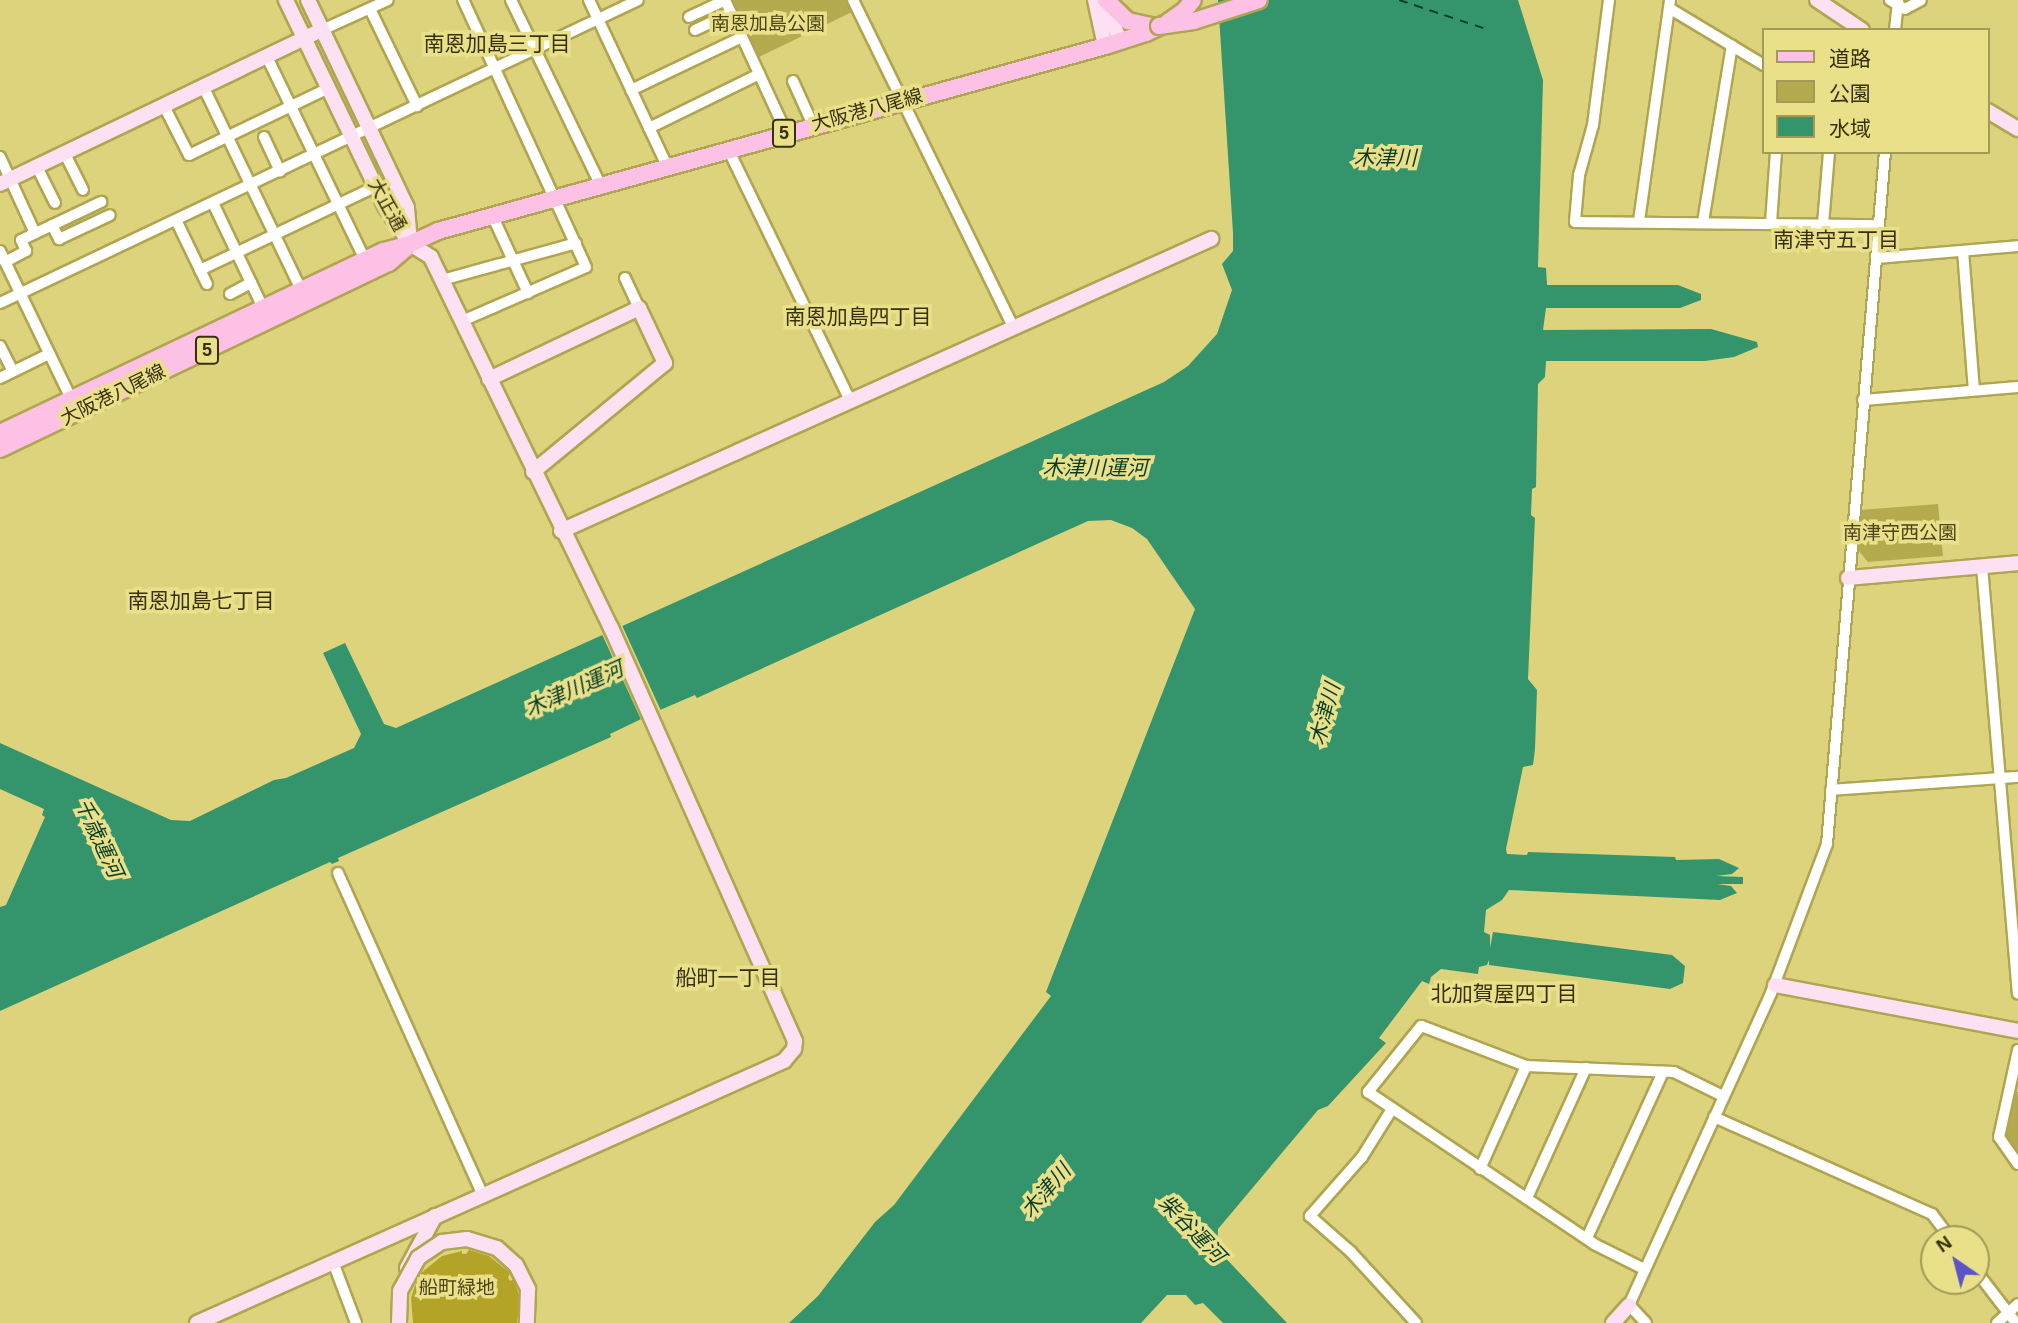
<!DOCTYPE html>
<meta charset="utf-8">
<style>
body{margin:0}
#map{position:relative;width:2018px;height:1323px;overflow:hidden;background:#ddd37d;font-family:Arial,"Noto Sans JP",sans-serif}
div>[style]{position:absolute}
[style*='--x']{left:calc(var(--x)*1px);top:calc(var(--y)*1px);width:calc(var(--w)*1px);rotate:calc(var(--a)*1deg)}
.green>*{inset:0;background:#b6aa4f}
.forest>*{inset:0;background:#b3a427}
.water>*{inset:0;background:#34956c}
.pier>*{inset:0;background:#ddd37d}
.ferry>*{height:2px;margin-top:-1px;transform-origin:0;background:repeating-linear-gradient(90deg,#053d28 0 9px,transparent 0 16px)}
.roads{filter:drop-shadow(2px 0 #b0a550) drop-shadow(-2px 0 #b0a550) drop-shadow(0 2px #b0a550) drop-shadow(0 -2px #b0a550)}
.street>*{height:10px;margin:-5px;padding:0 5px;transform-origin:5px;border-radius:5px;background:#fff}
.secondary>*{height:14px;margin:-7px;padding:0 7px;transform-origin:7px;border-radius:7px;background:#fee0f3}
.primary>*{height:16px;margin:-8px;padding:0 8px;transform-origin:8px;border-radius:8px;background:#fdc1e6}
.bridges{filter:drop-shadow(2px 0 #b0a550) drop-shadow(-2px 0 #b0a550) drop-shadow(0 2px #b0a550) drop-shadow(0 -2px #b0a550)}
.secondary-bridge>*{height:14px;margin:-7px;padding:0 7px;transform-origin:7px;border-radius:7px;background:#fee0f3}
.primary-bridge>*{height:16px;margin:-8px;padding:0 8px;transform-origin:8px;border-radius:8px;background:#fdc1e6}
span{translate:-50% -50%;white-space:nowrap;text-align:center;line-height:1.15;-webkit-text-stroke:7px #ebe08a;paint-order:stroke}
.shield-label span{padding:2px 5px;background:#ebe08a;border:2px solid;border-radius:5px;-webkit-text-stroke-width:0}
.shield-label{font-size:18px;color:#36310c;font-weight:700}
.park-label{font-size:19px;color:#4b4515}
.street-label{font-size:19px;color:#36310c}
.neighbourhood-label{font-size:21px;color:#36310c}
.water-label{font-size:21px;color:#053d28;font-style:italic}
.legend{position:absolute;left:1762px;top:28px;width:228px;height:126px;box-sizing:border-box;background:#ebe08a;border:2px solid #a39a58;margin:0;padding:9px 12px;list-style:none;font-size:21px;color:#36310c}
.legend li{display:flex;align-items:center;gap:14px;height:35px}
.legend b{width:35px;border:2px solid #a39a58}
.north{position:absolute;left:1920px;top:1225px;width:70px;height:70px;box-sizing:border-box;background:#ebe08a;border:2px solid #a39a58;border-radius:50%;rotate:325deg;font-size:19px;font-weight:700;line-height:28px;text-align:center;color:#36310c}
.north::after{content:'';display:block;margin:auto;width:24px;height:32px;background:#5d53cb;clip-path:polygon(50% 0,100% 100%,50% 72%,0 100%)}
</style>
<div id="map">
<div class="green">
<div style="clip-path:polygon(730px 0,848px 0,854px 11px,757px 58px)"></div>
<div style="clip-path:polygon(1938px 504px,1943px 556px,1868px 562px,1858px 550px,1860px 510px)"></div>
<div style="clip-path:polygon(2012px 1091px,2018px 1092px,2018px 1158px,2001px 1136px)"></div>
</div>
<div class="forest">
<div style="clip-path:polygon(469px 1250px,489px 1256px,510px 1273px,508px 1278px,510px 1281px,514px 1279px,520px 1299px,517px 1323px,413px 1323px,411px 1298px,416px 1282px,419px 1283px,422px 1279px,419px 1277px,421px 1273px,442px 1256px,462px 1251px,462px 1254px,466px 1254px)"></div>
</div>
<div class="water">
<div style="clip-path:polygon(1218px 0,1518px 0,1543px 80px,1538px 267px,1546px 268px,1547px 285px,1678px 285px,1701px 294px,1701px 300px,1680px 308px,1546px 308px,1543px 330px,1711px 329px,1757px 342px,1758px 347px,1734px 357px,1705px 361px,1546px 361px,1545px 377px,1538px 384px,1536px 487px,1532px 489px,1531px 515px,1535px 518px,1528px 679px,1537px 690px,1535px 749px,1533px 765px,1523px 767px,1506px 849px,1507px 854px,1527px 855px,1528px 852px,1675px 857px,1676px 860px,1719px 859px,1739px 868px,1732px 874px,1716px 876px,1743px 877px,1743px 884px,1717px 884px,1731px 886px,1737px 893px,1720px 900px,1509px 890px,1502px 900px,1486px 910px,1484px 932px,1490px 935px,1490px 948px,1493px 932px,1672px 955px,1685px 966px,1683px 983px,1670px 989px,1489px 965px,1489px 960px,1487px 965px,1479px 967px,1478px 974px,1441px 969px,1431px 977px,1429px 984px,1422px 981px,1379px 1038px,1386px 1043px,1328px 1106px,1318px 1110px,1218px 1229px,1217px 1249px,1287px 1323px,1223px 1323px,1203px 1303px,1195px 1305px,1186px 1295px,1167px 1295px,1141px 1323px,789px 1323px,818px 1296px,875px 1222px,894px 1205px,1051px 996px,1046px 992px,1195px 609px,1147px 539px,1132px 528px,1111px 520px,1088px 521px,697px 698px,695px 695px,660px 710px,610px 734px,611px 737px,338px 858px,339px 861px,332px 864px,330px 862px,0 1011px,0 907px,6px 905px,45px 817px,42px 815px,44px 809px,0 789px,0 743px,171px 820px,190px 821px,274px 780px,286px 778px,354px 748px,361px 734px,323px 653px,345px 643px,384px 724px,396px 728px,1164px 382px,1188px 366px,1217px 334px,1232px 290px,1222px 264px,1233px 251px,1233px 233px)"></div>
</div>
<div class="pier">
<div style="clip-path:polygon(621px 623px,662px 713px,643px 724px,601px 632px)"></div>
</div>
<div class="ferry">
<div style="--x:1399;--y:0;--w:89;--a:18.4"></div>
</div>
<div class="roads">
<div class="street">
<div style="--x:511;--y:0;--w:204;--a:64.2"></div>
<div style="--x:589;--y:0;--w:183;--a:64.8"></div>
<div style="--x:853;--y:0;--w:364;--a:63.9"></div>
<div style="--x:1609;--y:0;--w:126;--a:97.3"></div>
<div style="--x:1593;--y:125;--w:52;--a:105.6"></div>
<div style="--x:1579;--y:175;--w:47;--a:94.9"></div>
<div style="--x:1575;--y:222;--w:304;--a:0.6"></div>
<div style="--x:1890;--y:0;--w:17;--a:31"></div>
<div style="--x:1905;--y:9;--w:18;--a:-29"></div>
<div style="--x:1669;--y:8;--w:111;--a:31"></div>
<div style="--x:370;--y:9;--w:108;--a:64.1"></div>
<div style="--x:689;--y:17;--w:40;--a:-25"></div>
<div style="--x:725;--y:0;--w:145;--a:65.2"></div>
<div style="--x:322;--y:30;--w:72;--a:-24.4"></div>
<div style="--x:695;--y:30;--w:40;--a:-25"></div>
<div style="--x:1895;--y:30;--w:30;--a:-84"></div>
<div style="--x:267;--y:57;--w:225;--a:64.2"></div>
<div style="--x:793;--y:81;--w:48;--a:65.6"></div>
<div style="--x:204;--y:88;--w:224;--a:64.3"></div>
<div style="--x:631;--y:90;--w:123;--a:-25.5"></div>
<div style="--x:164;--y:106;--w:55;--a:63"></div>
<div style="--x:189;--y:155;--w:155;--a:-25.6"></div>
<div style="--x:649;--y:128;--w:123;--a:-26.1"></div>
<div style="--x:264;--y:137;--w:38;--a:65"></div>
<div style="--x:728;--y:149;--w:281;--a:64.1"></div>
<div style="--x:65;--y:154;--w:40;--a:63.4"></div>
<div style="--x:0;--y:157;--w:84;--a:65.3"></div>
<div style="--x:37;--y:167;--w:40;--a:63.4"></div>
<div style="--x:213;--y:203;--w:116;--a:64.5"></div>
<div style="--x:492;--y:215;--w:86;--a:65.2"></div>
<div style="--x:176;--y:220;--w:71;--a:64.2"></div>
<div style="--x:1639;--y:221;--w:223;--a:-82"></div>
<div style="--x:1703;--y:222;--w:179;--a:-80.7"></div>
<div style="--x:1771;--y:223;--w:71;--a:-86"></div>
<div style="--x:1823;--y:224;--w:72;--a:-85.2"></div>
<div style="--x:52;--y:225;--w:16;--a:63"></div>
<div style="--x:59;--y:239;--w:56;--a:-25.2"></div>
<div style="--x:0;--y:251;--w:169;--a:64.3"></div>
<div style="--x:1963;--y:251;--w:139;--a:85.5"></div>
<div style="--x:1876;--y:258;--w:143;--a:-4.8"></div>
<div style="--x:5;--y:262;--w:24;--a:-28"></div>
<div style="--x:26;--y:251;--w:12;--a:-114"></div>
<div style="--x:21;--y:240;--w:89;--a:-25.4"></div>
<div style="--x:200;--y:270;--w:194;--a:-25.4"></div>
<div style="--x:625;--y:278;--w:33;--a:65"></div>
<div style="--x:442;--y:280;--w:139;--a:-15.4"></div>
<div style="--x:230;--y:294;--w:24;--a:-28"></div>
<div style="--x:0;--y:303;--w:706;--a:-25.4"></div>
<div style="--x:462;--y:321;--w:135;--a:-23.5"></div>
<div style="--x:586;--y:267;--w:294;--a:-114.7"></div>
<div style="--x:0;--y:346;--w:28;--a:63"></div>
<div style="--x:0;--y:378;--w:55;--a:-26.1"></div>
<div style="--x:1863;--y:400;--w:156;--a:-4.8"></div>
<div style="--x:1982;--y:566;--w:429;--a:85.2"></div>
<div style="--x:1831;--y:790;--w:187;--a:-4"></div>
<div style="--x:338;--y:873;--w:353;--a:65.8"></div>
<div style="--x:2018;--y:1050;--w:89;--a:102.3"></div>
<div style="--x:1999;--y:1137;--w:33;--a:55"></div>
<div style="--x:1526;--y:1066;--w:112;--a:-159.1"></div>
<div style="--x:1421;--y:1026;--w:85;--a:128.8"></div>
<div style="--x:1368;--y:1092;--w:272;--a:33.9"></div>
<div style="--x:1594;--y:1244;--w:56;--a:26.6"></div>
<div style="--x:1392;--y:1109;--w:57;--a:122"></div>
<div style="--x:1362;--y:1157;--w:79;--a:131.4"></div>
<div style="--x:1310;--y:1216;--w:55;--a:41.3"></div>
<div style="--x:1351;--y:1252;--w:96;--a:47.5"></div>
<div style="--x:1714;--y:1117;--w:239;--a:24"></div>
<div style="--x:1932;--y:1214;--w:31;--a:53"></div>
<div style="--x:1480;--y:1169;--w:113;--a:-65.9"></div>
<div style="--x:1526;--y:1066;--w:148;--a:2.3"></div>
<div style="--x:1674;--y:1072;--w:55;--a:26.1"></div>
<div style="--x:1527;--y:1198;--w:143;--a:-65.6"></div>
<div style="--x:1587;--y:1238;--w:183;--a:-65.4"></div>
<div style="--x:333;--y:1262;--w:65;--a:69.3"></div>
<div style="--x:1976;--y:1271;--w:66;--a:52.4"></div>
<div style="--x:1646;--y:1323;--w:25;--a:-133"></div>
<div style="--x:1629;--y:1305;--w:343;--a:-65.5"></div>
<div style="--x:1771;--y:993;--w:159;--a:-69.4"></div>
<div style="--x:1827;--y:844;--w:694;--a:-85.21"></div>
<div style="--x:1997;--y:1323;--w:28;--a:-42"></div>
</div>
<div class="secondary">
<div style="--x:308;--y:0;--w:230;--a:64.5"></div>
<div style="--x:407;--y:208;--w:35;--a:85"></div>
<div style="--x:1095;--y:0;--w:47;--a:77.7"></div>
<div style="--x:1104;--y:0;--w:44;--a:68.7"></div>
<div style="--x:1817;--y:0;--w:54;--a:33.7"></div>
<div style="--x:1988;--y:111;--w:35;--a:31"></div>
<div style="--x:0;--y:184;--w:357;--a:-25.6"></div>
<div style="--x:489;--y:379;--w:166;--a:-25.3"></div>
<div style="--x:639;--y:308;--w:61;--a:64.7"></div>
<div style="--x:665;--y:363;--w:171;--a:140.5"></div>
<div style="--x:561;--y:531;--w:713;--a:-24.19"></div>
<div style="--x:1848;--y:578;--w:171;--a:-5"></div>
<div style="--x:1775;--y:985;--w:247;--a:10.7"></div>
<div style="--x:407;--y:1268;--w:59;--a:-61.7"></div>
<div style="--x:197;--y:1323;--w:643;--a:-24.05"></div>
<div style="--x:784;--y:1061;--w:16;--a:-50"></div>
<div style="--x:794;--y:1049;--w:8;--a:-83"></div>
<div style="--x:795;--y:1041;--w:452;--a:-114"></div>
<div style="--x:611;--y:628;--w:412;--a:-115.9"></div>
<div style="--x:431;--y:257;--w:25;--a:-148"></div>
<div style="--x:410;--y:244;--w:45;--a:-123.3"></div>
<div style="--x:385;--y:206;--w:229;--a:-115.7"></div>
<div style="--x:1613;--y:1323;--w:24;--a:-48"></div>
</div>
<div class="primary">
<div style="--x:1106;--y:0;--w:30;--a:44"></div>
<div style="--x:1128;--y:21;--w:30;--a:12"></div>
<div style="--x:0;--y:433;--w:425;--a:-25.4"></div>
<div style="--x:384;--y:251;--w:27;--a:-15"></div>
<div style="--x:410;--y:244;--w:31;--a:-25"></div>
<div style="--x:438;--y:231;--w:692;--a:-15.5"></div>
<div style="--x:1105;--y:46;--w:43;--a:-17.6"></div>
<div style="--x:1146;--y:33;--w:28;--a:-26"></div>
<div style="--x:0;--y:449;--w:431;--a:-25.6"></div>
<div style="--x:389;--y:263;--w:23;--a:-41"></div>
</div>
</div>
<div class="bridges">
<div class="secondary-bridge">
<div style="--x:399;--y:1323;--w:32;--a:-88"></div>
<div style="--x:400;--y:1291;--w:38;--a:-61"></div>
<div style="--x:418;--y:1258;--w:29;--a:-34"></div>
<div style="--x:442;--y:1242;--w:25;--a:-7"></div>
<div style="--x:467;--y:1239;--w:31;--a:17"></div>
<div style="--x:497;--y:1248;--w:25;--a:42"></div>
<div style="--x:516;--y:1265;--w:27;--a:63"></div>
<div style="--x:528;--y:1289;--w:34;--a:92"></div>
</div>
<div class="primary-bridge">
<div style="--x:1168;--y:22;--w:19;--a:-35"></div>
<div style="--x:1184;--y:11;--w:14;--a:-51"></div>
<div style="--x:1159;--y:26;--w:35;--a:-8"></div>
<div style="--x:1194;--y:21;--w:68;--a:-17.9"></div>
</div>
</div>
<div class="shield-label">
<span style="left:784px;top:133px">5</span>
<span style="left:207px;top:350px">5</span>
</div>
<div class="park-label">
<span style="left:768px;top:24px">南恩加島公園</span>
<span style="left:1900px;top:533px">南津守西公園</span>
<span style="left:457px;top:1288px">船町緑地</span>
</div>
<div class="street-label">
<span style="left:867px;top:110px;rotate:-15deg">大阪港八尾線</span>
<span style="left:387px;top:205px;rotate:61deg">大正通</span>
<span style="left:113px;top:395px;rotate:-26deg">大阪港八尾線</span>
</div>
<div class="neighbourhood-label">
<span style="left:497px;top:44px">南恩加島三丁目</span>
<span style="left:1836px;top:240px">南津守五丁目</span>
<span style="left:858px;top:317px">南恩加島四丁目</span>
<span style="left:201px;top:601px">南恩加島七丁目</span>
<span style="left:728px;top:978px">船町一丁目</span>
<span style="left:1504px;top:994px">北加賀屋四丁目</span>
</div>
<div class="water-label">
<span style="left:1385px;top:158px">木津川</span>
<span style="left:1095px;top:468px">木津川運河</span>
<span style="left:574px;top:689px;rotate:-24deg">木津川運河</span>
<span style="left:1325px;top:714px;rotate:-75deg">木津川</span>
<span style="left:99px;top:838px;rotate:65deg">千歳運河</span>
<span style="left:1046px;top:1191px;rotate:-49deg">木津川</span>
<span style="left:1192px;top:1229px;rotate:46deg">柴谷運河</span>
</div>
<ul class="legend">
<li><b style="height:9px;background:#fdc1e6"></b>道路</li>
<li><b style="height:19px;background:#b6aa4f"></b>公園</li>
<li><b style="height:19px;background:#34956c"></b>水域</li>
</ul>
<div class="north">N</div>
</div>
